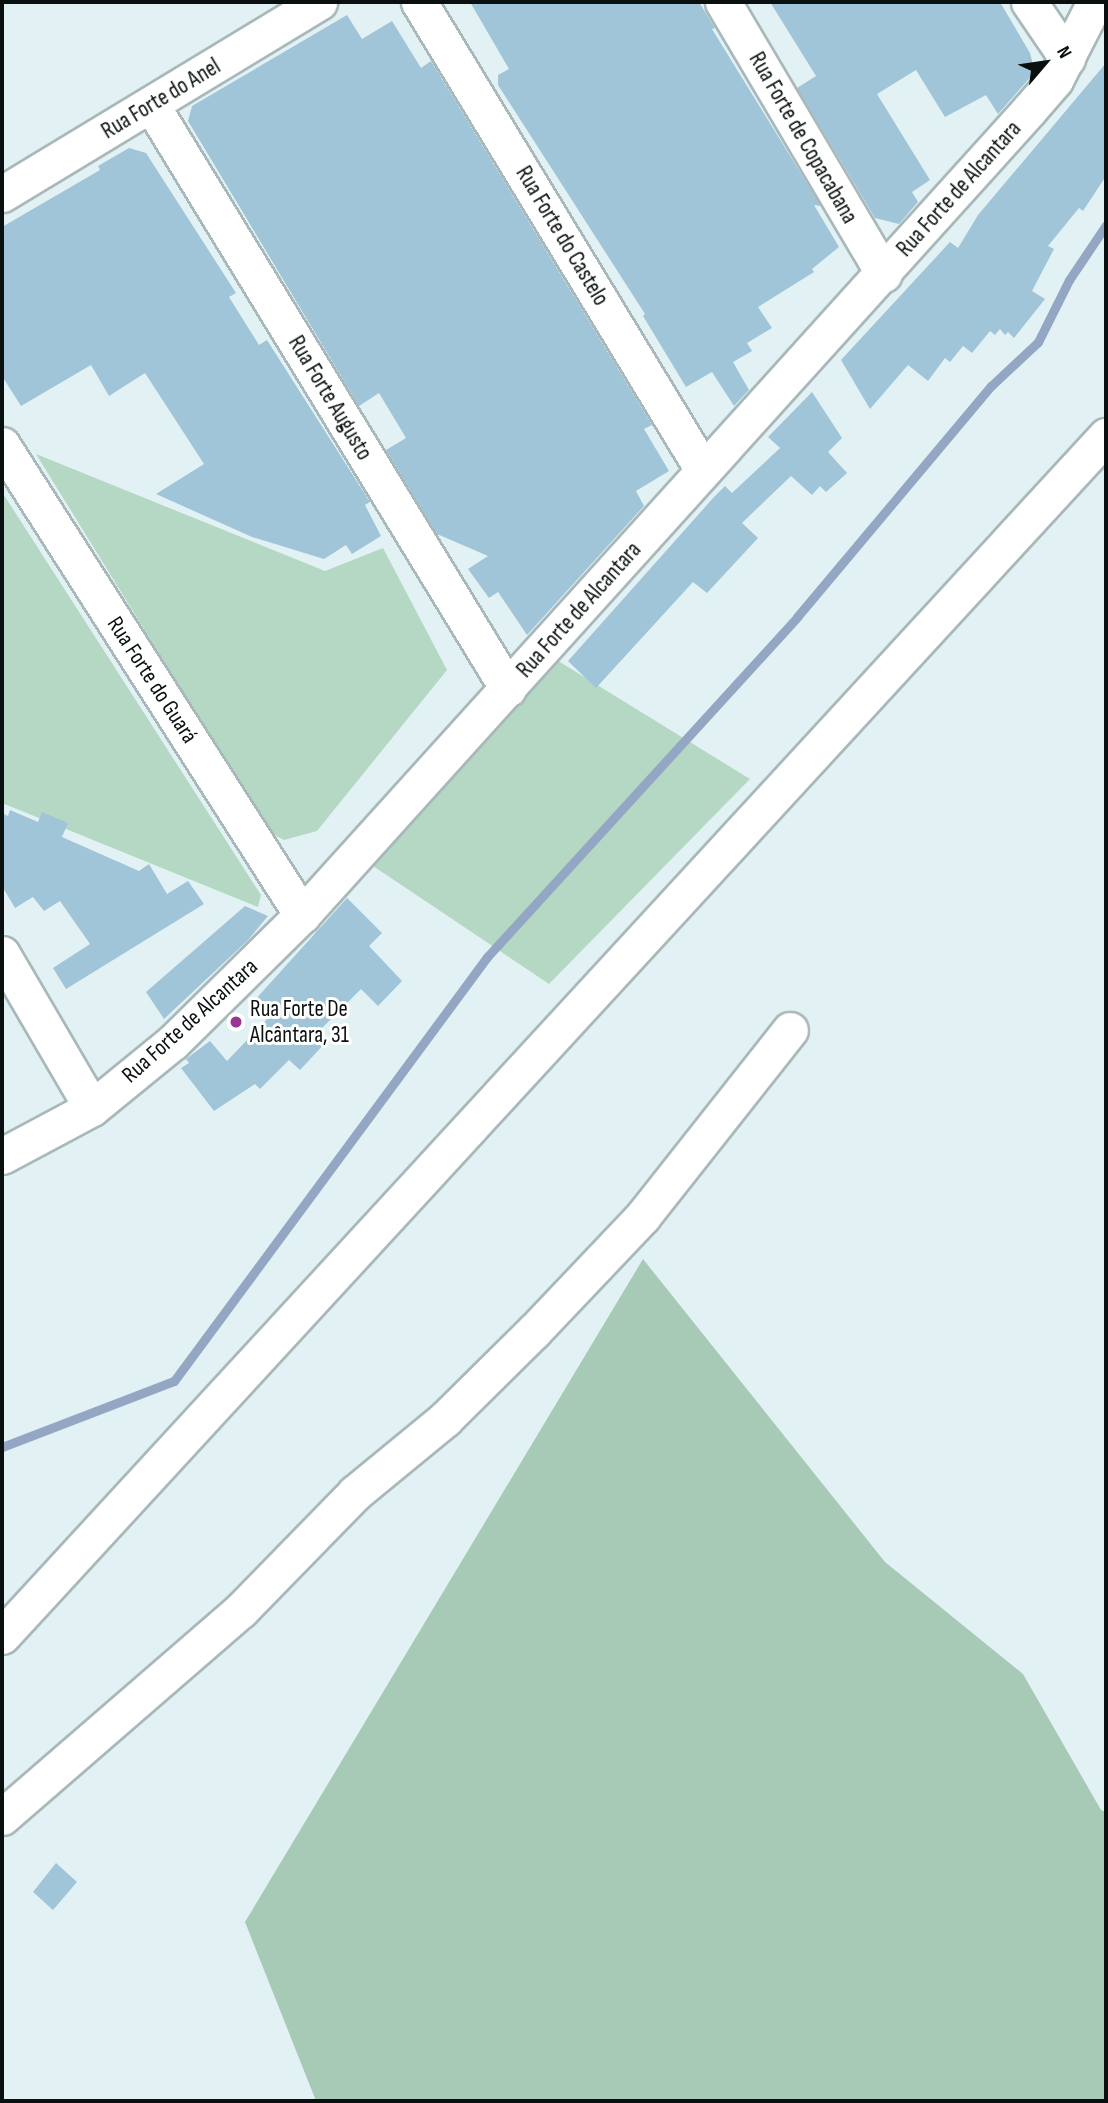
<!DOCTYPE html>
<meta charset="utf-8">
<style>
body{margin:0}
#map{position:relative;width:1108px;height:2103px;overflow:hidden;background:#e2f2f4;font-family:"Sofia Sans Condensed",sans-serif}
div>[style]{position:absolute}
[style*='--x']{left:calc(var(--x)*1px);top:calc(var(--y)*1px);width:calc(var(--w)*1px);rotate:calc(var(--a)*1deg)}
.green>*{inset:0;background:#b5d8c4}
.forest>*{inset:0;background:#a7cab6}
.stream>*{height:9px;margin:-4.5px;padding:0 4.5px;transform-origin:4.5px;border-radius:4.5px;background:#93a7c4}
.building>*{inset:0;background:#a0c4d8}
.roads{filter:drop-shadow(2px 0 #a9b8ba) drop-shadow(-2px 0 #a9b8ba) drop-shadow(0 2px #a9b8ba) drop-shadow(0 -2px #a9b8ba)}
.street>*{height:35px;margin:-17.5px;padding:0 17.5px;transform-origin:17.5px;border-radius:17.5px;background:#fff}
.dots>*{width:19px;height:19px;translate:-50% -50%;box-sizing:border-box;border:4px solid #fff;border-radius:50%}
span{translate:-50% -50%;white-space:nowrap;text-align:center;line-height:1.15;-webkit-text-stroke:6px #fff;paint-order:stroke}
.street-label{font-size:23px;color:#0a1010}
.poi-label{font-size:23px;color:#0a1010}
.left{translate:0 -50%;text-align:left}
.frame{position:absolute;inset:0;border:4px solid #0a1010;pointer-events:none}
.north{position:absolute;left:1010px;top:28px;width:70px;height:70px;-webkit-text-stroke:5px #fff;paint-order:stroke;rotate:61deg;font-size:19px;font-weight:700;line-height:28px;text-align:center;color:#0a1010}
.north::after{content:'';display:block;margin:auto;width:24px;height:32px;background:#0a1010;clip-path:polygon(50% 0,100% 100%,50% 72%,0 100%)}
</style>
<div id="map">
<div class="green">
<div style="clip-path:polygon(36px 454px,325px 571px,383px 548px,447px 670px,317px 831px,284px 840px,269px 832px)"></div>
<div style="clip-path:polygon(2px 492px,261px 895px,258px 907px,2px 803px)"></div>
<div style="clip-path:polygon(555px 659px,750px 779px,549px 984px,373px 866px)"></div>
</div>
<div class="forest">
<div style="clip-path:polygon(643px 1259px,885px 1562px,1023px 1674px,1101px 1810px,1106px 1812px,1106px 2101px,316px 2101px,245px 1922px)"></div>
</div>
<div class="stream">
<div style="--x:2;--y:1447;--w:184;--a:-21"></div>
<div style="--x:174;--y:1381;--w:527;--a:-53.56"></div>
<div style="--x:487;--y:957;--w:460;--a:-47.6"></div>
<div style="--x:797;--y:617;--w:302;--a:-50"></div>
<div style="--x:991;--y:386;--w:64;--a:-43.1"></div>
<div style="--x:1038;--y:342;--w:69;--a:-63.4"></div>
<div style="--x:1069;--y:280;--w:66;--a:-56.1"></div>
</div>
<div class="building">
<div style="clip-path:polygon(470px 2px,699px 2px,715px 28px,712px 29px,821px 206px,814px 205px,839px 247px,812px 269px,814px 272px,758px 307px,772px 328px,747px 343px,752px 351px,733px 362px,749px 390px,734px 406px,712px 372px,686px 387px,643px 316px,645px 314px,498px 85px,498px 75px,509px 69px)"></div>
<div style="clip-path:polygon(770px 2px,1000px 2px,1030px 53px,1035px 72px,998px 114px,986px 95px,945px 117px,916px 70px,877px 94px,930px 180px,912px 192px,918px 202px,899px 224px,875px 218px,797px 88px,816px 76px)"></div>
<div style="clip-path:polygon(347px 15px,362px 39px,392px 21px,421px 68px,431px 61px,652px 425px,644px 429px,669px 471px,636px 491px,644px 506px,527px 635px,498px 592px,489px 598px,468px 569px,488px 556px,437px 534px,386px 450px,406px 438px,379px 393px,359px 406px,188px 121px,192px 106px)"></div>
<div style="clip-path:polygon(1106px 63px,1106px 176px,1083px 211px,1079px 208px,1048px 246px,1054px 249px,1032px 291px,1045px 299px,1014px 338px,1008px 332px,1005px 335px,1000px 329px,995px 335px,990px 331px,972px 353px,963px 346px,950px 362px,945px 358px,928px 381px,908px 365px,870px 409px,841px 360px,950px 242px,958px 248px,978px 215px)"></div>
<div style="clip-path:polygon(129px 148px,146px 153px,236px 293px,229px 297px,259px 345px,267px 340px,370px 502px,365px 505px,381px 536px,352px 554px,346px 545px,324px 559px,252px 537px,156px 494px,204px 464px,145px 373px,109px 396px,91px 365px,21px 406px,2px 376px,2px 227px,100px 170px,98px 166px)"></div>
<div style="clip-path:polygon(812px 392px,842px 438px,828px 452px,847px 473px,826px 492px,820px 486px,812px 495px,791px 476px,742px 523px,758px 538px,707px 593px,693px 582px,596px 688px,568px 661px,714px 497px,725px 486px,732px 493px,780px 448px,768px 437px)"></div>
<div style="clip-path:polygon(10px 810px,38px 822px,42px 812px,68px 823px,62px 837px,139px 871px,149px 864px,167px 894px,188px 881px,204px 904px,66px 989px,53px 968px,90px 944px,60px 901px,44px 911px,33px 897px,15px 908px,2px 886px,2px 813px,8px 816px)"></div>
<div style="clip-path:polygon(347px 898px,382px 933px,369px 946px,402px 981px,378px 1006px,361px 989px,317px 1033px,327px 1041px,300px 1070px,289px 1060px,260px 1089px,255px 1084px,214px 1111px,181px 1068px,189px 1063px,186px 1059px,210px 1041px,227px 1061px,270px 1016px,254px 1001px)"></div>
<div style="clip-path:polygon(245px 906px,268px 916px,248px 940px,164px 1019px,146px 992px)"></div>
<div style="clip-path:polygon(56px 1863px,77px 1882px,53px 1910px,33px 1892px)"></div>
</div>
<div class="roads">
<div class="street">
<div style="--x:419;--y:2;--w:547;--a:58.75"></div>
<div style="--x:723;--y:2;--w:316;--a:59.4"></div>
<div style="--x:1029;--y:2;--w:68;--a:55.8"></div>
<div style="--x:152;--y:106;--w:683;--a:58.59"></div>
<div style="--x:2;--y:194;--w:371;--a:-31.2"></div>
<div style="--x:2;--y:445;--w:558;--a:57.45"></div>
<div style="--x:2;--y:954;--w:178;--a:59.7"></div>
<div style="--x:2;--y:1156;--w:102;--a:-28.1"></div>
<div style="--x:92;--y:1108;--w:104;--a:-39.2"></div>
<div style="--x:173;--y:1042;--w:181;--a:-44.6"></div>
<div style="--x:302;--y:915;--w:1085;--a:-47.91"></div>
<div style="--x:1029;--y:110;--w:40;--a:-49"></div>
<div style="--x:1055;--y:80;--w:88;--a:-62.9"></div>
<div style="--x:2;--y:1636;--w:1631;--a:-47.39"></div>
<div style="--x:2;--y:1817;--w:316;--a:-40.9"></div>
<div style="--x:241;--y:1610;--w:163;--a:-45.7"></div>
<div style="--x:355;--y:1493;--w:117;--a:-39.4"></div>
<div style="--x:445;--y:1419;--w:125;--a:-44.7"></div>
<div style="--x:534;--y:1331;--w:158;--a:-46.5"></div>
<div style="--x:643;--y:1216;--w:237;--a:-51.7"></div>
</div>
</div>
<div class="dots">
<div style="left:236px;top:1022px;background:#9b3497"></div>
</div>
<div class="street-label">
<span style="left:161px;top:99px;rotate:-31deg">Rua Forte do Anel</span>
<span style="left:803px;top:138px;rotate:60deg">Rua Forte de Copacabana</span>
<span style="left:959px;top:189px;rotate:-48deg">Rua Forte de Alcantara</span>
<span style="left:562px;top:236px;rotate:59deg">Rua Forte do Castelo</span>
<span style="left:330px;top:398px;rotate:59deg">Rua Forte Augusto</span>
<span style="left:579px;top:610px;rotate:-48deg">Rua Forte de Alcantara</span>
<span style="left:152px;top:680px;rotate:57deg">Rua Forte do Guará</span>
<span style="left:190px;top:1021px;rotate:-42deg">Rua Forte de Alcantara</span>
</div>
<div class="poi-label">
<span class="left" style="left:250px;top:1022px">Rua Forte De<br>Alcântara, 31</span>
</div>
<div class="frame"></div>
<div class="north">N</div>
</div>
